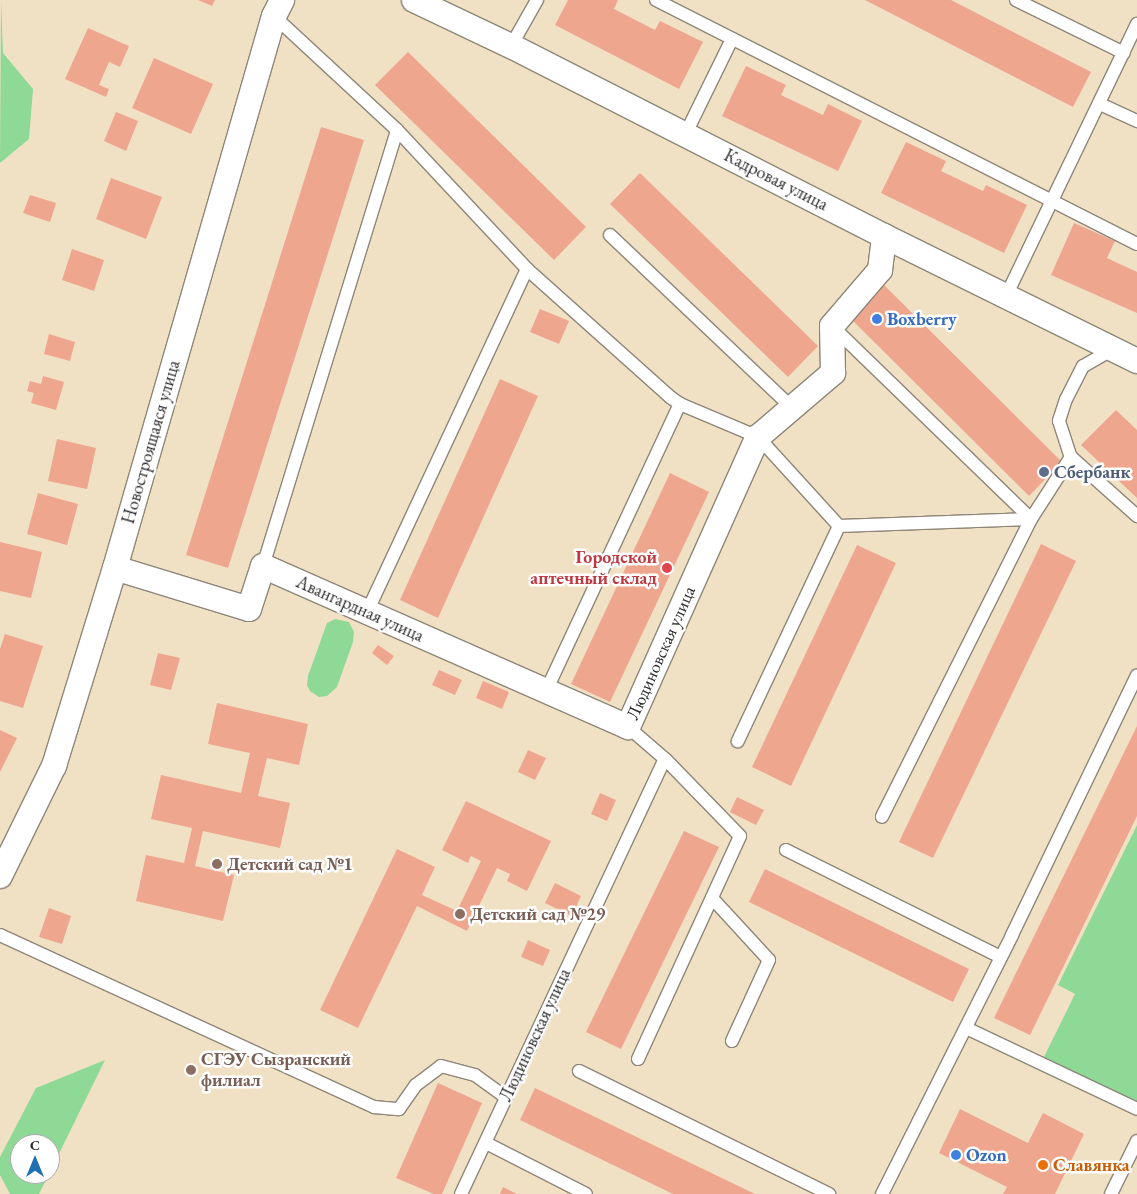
<!DOCTYPE html>
<meta charset="utf-8">
<style>
body{margin:0}
#map{position:relative;width:1137px;height:1194px;overflow:hidden;background:#f1e1c4;font-family:"EB Garamond",serif}
div>[style]{position:absolute}
[style*='--x']{left:calc(var(--x)*1px);top:calc(var(--y)*1px);width:calc(var(--w)*1px);rotate:calc(var(--a)*1deg)}
.green>*{inset:0;background:#8ed995}
.building>*{inset:0;background:#efa68f}
.roads{filter:drop-shadow(1px 0 #8e8678) drop-shadow(-1px 0 #8e8678) drop-shadow(0 1px #8e8678) drop-shadow(0 -1px #8e8678)}
.lane>*{height:12px;margin:-6px;padding:0 6px;transform-origin:6px;border-radius:6px;background:#fff}
.street>*{height:24px;margin:-12px;padding:0 12px;transform-origin:12px;border-radius:12px;background:#fff}
.dots>*{width:14px;height:14px;translate:-50% -50%;box-sizing:border-box;border:2px solid #fff;border-radius:50%}
span{translate:-50% -50%;white-space:nowrap;text-align:center;line-height:1.15;-webkit-text-stroke:5px #fff;paint-order:stroke}
.street-label{font-size:18px;color:#2b2b2b}
.shop-label{font-size:18px;color:#366cbe;font-weight:700}
.left{translate:0 -50%;text-align:left}
.service-label{font-size:18px;color:#4e5e75;font-weight:700}
.health-label{font-size:18px;color:#be3a42;font-weight:700}
.right{translate:-100% -50%;text-align:right}
.education-label{font-size:18px;color:#785e54;font-weight:700}
.food-label{font-size:18px;color:#c56008;font-weight:700}
.north{position:absolute;left:10px;top:1134px;width:50px;height:50px;box-sizing:border-box;background:#fff;border:1px solid #aaa;border-radius:50%;rotate:0deg;font-size:14px;font-weight:700;line-height:20px;text-align:center;color:#2b2b2b}
.north::after{content:'';display:block;margin:auto;width:18px;height:22px;background:#1f6fb2;clip-path:polygon(50% 0,100% 100%,50% 72%,0 100%)}
</style>
<div id="map">
<div class="green">
<div style="clip-path:polygon(1px 0,3px 53px,33px 89px,29px 139px,0 163px)"></div>
<div style="clip-path:polygon(335px 619px,349px 622px,354px 632px,353px 642px,337px 687px,327px 696px,319px 697px,310px 691px,307px 685px,308px 676px,327px 623px)"></div>
<div style="clip-path:polygon(1137px 825px,1137px 1102px,1044px 1057px,1075px 994px,1058px 985px)"></div>
<div style="clip-path:polygon(105px 1060px,50px 1172px,50px 1144px,20px 1144px,20px 1174px,49px 1174px,39px 1194px,10px 1194px,0 1175px,0 1157px,36px 1088px)"></div>
</div>
<div class="building">
<div style="clip-path:polygon(198px 0,215px 0,212px 6px)"></div>
<div style="clip-path:polygon(568px 0,618px 0,614px 9px,655px 30px,660px 21px,703px 42px,679px 89px,555px 25px)"></div>
<div style="clip-path:polygon(865px 0,951px 0,1091px 72px,1073px 107px)"></div>
<div style="clip-path:polygon(88px 28px,129px 46px,120px 67px,109px 62px,99px 85px,109px 89px,106px 97px,65px 79px)"></div>
<div style="clip-path:polygon(408px 52px,586px 227px,554px 260px,375px 85px)"></div>
<div style="clip-path:polygon(154px 58px,213px 84px,191px 134px,132px 108px)"></div>
<div style="clip-path:polygon(746px 66px,786px 85px,781px 95px,823px 115px,828px 104px,862px 121px,838px 171px,722px 116px)"></div>
<div style="clip-path:polygon(116px 112px,138px 121px,126px 151px,104px 141px)"></div>
<div style="clip-path:polygon(321px 127px,364px 140px,228px 568px,186px 555px)"></div>
<div style="clip-path:polygon(906px 142px,946px 161px,941px 171px,983px 191px,986px 185px,1027px 205px,1004px 253px,881px 193px)"></div>
<div style="clip-path:polygon(640px 173px,818px 346px,788px 377px,610px 204px)"></div>
<div style="clip-path:polygon(111px 178px,162px 197px,146px 239px,96px 219px)"></div>
<div style="clip-path:polygon(30px 195px,56px 203px,50px 222px,23px 213px)"></div>
<div style="clip-path:polygon(1074px 223px,1115px 241px,1107px 258px,1137px 272px,1137px 313px,1051px 275px)"></div>
<div style="clip-path:polygon(72px 249px,104px 260px,94px 291px,62px 280px)"></div>
<div style="clip-path:polygon(883px 284px,1062px 462px,1029px 496px,849px 317px)"></div>
<div style="clip-path:polygon(540px 309px,569px 321px,559px 344px,530px 332px)"></div>
<div style="clip-path:polygon(49px 334px,75px 342px,70px 361px,44px 354px)"></div>
<div style="clip-path:polygon(43px 376px,64px 382px,56px 410px,31px 403px,34px 393px,27px 391px,30px 381px,41px 384px)"></div>
<div style="clip-path:polygon(500px 379px,538px 396px,438px 618px,400px 600px)"></div>
<div style="clip-path:polygon(1116px 410px,1137px 430px,1137px 498px,1081px 445px)"></div>
<div style="clip-path:polygon(57px 439px,96px 448px,87px 489px,48px 481px)"></div>
<div style="clip-path:polygon(670px 473px,709px 492px,610px 702px,571px 684px)"></div>
<div style="clip-path:polygon(38px 493px,78px 504px,67px 545px,27px 534px)"></div>
<div style="clip-path:polygon(0 542px,42px 552px,31px 598px,0 591px)"></div>
<div style="clip-path:polygon(1041px 544px,1076px 561px,933px 858px,899px 842px)"></div>
<div style="clip-path:polygon(857px 545px,896px 563px,791px 786px,752px 767px)"></div>
<div style="clip-path:polygon(5px 634px,43px 646px,23px 708px,0 701px,0 649px)"></div>
<div style="clip-path:polygon(378px 645px,394px 656px,387px 665px,372px 653px)"></div>
<div style="clip-path:polygon(158px 653px,180px 658px,171px 690px,150px 685px)"></div>
<div style="clip-path:polygon(439px 670px,462px 680px,455px 695px,432px 685px)"></div>
<div style="clip-path:polygon(483px 681px,509px 692px,502px 709px,476px 698px)"></div>
<div style="clip-path:polygon(217px 703px,308px 724px,299px 765px,267px 758px,258px 796px,290px 803px,280px 848px,203px 831px,195px 866px,234px 875px,223px 921px,136px 901px,146px 855px,184px 863px,192px 828px,151px 819px,161px 775px,241px 793px,250px 753px,208px 744px)"></div>
<div style="clip-path:polygon(1137px 726px,1137px 816px,1030px 1035px,994px 1018px)"></div>
<div style="clip-path:polygon(0 730px,17px 738px,0 772px)"></div>
<div style="clip-path:polygon(528px 750px,546px 758px,535px 780px,518px 772px)"></div>
<div style="clip-path:polygon(600px 793px,616px 800px,607px 821px,591px 814px)"></div>
<div style="clip-path:polygon(737px 797px,764px 810px,756px 825px,730px 812px)"></div>
<div style="clip-path:polygon(466px 801px,551px 841px,527px 891px,507px 881px,510px 874px,497px 868px,467px 931px,417px 906px,358px 1028px,320px 1010px,397px 849px,435px 867px,422px 895px,457px 911px,481px 861px,471px 856px,468px 863px,442px 850px)"></div>
<div style="clip-path:polygon(684px 831px,719px 847px,621px 1049px,586px 1032px)"></div>
<div style="clip-path:polygon(765px 869px,969px 969px,953px 1002px,749px 902px)"></div>
<div style="clip-path:polygon(555px 883px,581px 896px,572px 916px,545px 903px)"></div>
<div style="clip-path:polygon(49px 908px,71px 916px,62px 944px,39px 937px)"></div>
<div style="clip-path:polygon(528px 940px,550px 950px,543px 966px,521px 957px)"></div>
<div style="clip-path:polygon(438px 1083px,482px 1103px,442px 1194px,434px 1194px,396px 1178px)"></div>
<div style="clip-path:polygon(535px 1088px,755px 1194px,673px 1194px,520px 1120px)"></div>
<div style="clip-path:polygon(960px 1109px,1028px 1143px,1043px 1113px,1084px 1134px,1055px 1194px,1003px 1194px,1007px 1187px,939px 1153px)"></div>
<div style="clip-path:polygon(503px 1187px,517px 1194px,500px 1194px)"></div>
</div>
<div class="roads">
<div class="lane">
<div style="--x:656;--y:0;--w:539;--a:26.9"></div>
<div style="--x:1016;--y:0;--w:120;--a:26.1"></div>
<div style="--x:511;--y:46;--w:53;--a:-60.5"></div>
<div style="--x:1100;--y:104;--w:41;--a:24.7"></div>
<div style="--x:397;--y:130;--w:190;--a:46.9"></div>
<div style="--x:527;--y:269;--w:192;--a:41.8"></div>
<div style="--x:670;--y:397;--w:12;--a:35"></div>
<div style="--x:680;--y:404;--w:85;--a:22.9"></div>
<div style="--x:758;--y:437;--w:120;--a:47.7"></div>
<div style="--x:839;--y:526;--w:238;--a:115.2"></div>
<div style="--x:686;--y:133;--w:105;--a:-63.9"></div>
<div style="--x:610;--y:235;--w:251;--a:43.5"></div>
<div style="--x:1007;--y:294;--w:300;--a:-64.3"></div>
<div style="--x:832;--y:326;--w:277;--a:44.1"></div>
<div style="--x:1031;--y:519;--w:333;--a:116.6"></div>
<div style="--x:1113;--y:349;--w:34;--a:150"></div>
<div style="--x:1083;--y:366;--w:37;--a:117"></div>
<div style="--x:1066;--y:399;--w:23;--a:108"></div>
<div style="--x:1059;--y:421;--w:38;--a:72"></div>
<div style="--x:1071;--y:457;--w:89;--a:41.8"></div>
<div style="--x:839;--y:526;--w:192;--a:-2.1"></div>
<div style="--x:1031;--y:519;--w:74;--a:-57.2"></div>
<div style="--x:263;--y:566;--w:456;--a:-72.9"></div>
<div style="--x:397;--y:130;--w:168;--a:-137.2"></div>
<div style="--x:367;--y:612;--w:378;--a:-65"></div>
<div style="--x:546;--y:691;--w:317;--a:-65"></div>
<div style="--x:786;--y:850;--w:240;--a:26.5"></div>
<div style="--x:712;--y:898;--w:84;--a:47.4"></div>
<div style="--x:769;--y:960;--w:89;--a:114.6"></div>
<div style="--x:0;--y:935;--w:412;--a:24.7"></div>
<div style="--x:374;--y:1107;--w:25;--a:5"></div>
<div style="--x:399;--y:1109;--w:29;--a:-55"></div>
<div style="--x:416;--y:1085;--w:31;--a:-37"></div>
<div style="--x:441;--y:1066;--w:35;--a:15"></div>
<div style="--x:475;--y:1075;--w:37;--a:36"></div>
<div style="--x:966;--y:1028;--w:189;--a:25.3"></div>
<div style="--x:638;--y:1059;--w:245;--a:-65.4"></div>
<div style="--x:740;--y:836;--w:107;--a:-134.2"></div>
<div style="--x:579;--y:1071;--w:279;--a:26.2"></div>
<div style="--x:486;--y:1143;--w:112;--a:27"></div>
<div style="--x:461;--y:1194;--w:480;--a:-64.9"></div>
<div style="--x:665;--y:759;--w:49;--a:-139.1"></div>
<div style="--x:882;--y:1194;--w:290;--a:-63.3"></div>
<div style="--x:1012;--y:935;--w:288;--a:-64.3"></div>
<div style="--x:1111;--y:1194;--w:59;--a:-63.9"></div>
</div>
<div class="street">
<div style="--x:414;--y:0;--w:107;--a:25.4"></div>
<div style="--x:511;--y:46;--w:419;--a:27"></div>
<div style="--x:884;--y:236;--w:282;--a:26.3"></div>
<div style="--x:115;--y:568;--w:140;--a:17"></div>
<div style="--x:249;--y:609;--w:45;--a:-72"></div>
<div style="--x:263;--y:566;--w:399;--a:23.8"></div>
<div style="--x:628;--y:727;--w:318;--a:-65.9"></div>
<div style="--x:758;--y:437;--w:99;--a:-40.5"></div>
<div style="--x:833;--y:373;--w:47;--a:-91.2"></div>
<div style="--x:832;--y:326;--w:74;--a:-49.4"></div>
<div style="--x:880;--y:270;--w:34;--a:-83"></div>
<div style="--x:0;--y:876;--w:123;--a:-63.9"></div>
<div style="--x:54;--y:766;--w:207;--a:-72.9"></div>
<div style="--x:115;--y:568;--w:574;--a:-73.93"></div>
<div style="--x:274;--y:16;--w:18;--a:-63"></div>
</div>
</div>
<div class="dots">
<div style="left:877px;top:319px;background:#3f7fe0"></div>
<div style="left:1044px;top:472px;background:#5c6f8a"></div>
<div style="left:667px;top:568px;background:#e0444e"></div>
<div style="left:217px;top:864px;background:#8d6e63"></div>
<div style="left:460px;top:914px;background:#8d6e63"></div>
<div style="left:191px;top:1070px;background:#8d6e63"></div>
<div style="left:956px;top:1155px;background:#3f7fe0"></div>
<div style="left:1043px;top:1165px;background:#e8710a"></div>
</div>
<div class="street-label">
<span style="left:776px;top:180px;rotate:27deg">Кадровая улица</span>
<span style="left:151px;top:442px;rotate:-74deg">Новостроящаяся улица</span>
<span style="left:360px;top:609px;rotate:24deg">Авангардная улица</span>
<span style="left:661px;top:653px;rotate:-66deg">Людиновская улица</span>
<span style="left:535px;top:1035px;rotate:-65deg">Людиновская улица</span>
</div>
<div class="shop-label">
<span class="left" style="left:887px;top:319px">Boxberry</span>
<span class="left" style="left:966px;top:1155px">Ozon</span>
</div>
<div class="service-label">
<span class="left" style="left:1054px;top:472px">Сбербанк</span>
</div>
<div class="health-label">
<span class="right" style="left:657px;top:568px">Городской<br>аптечный склад</span>
</div>
<div class="education-label">
<span class="left" style="left:227px;top:864px">Детский сад №1</span>
<span class="left" style="left:470px;top:914px">Детский сад №29</span>
<span class="left" style="left:201px;top:1070px">СГЭУ Сызранский<br>филиал</span>
</div>
<div class="food-label">
<span class="left" style="left:1053px;top:1165px">Славянка</span>
</div>
<div class="north">С</div>
</div>
